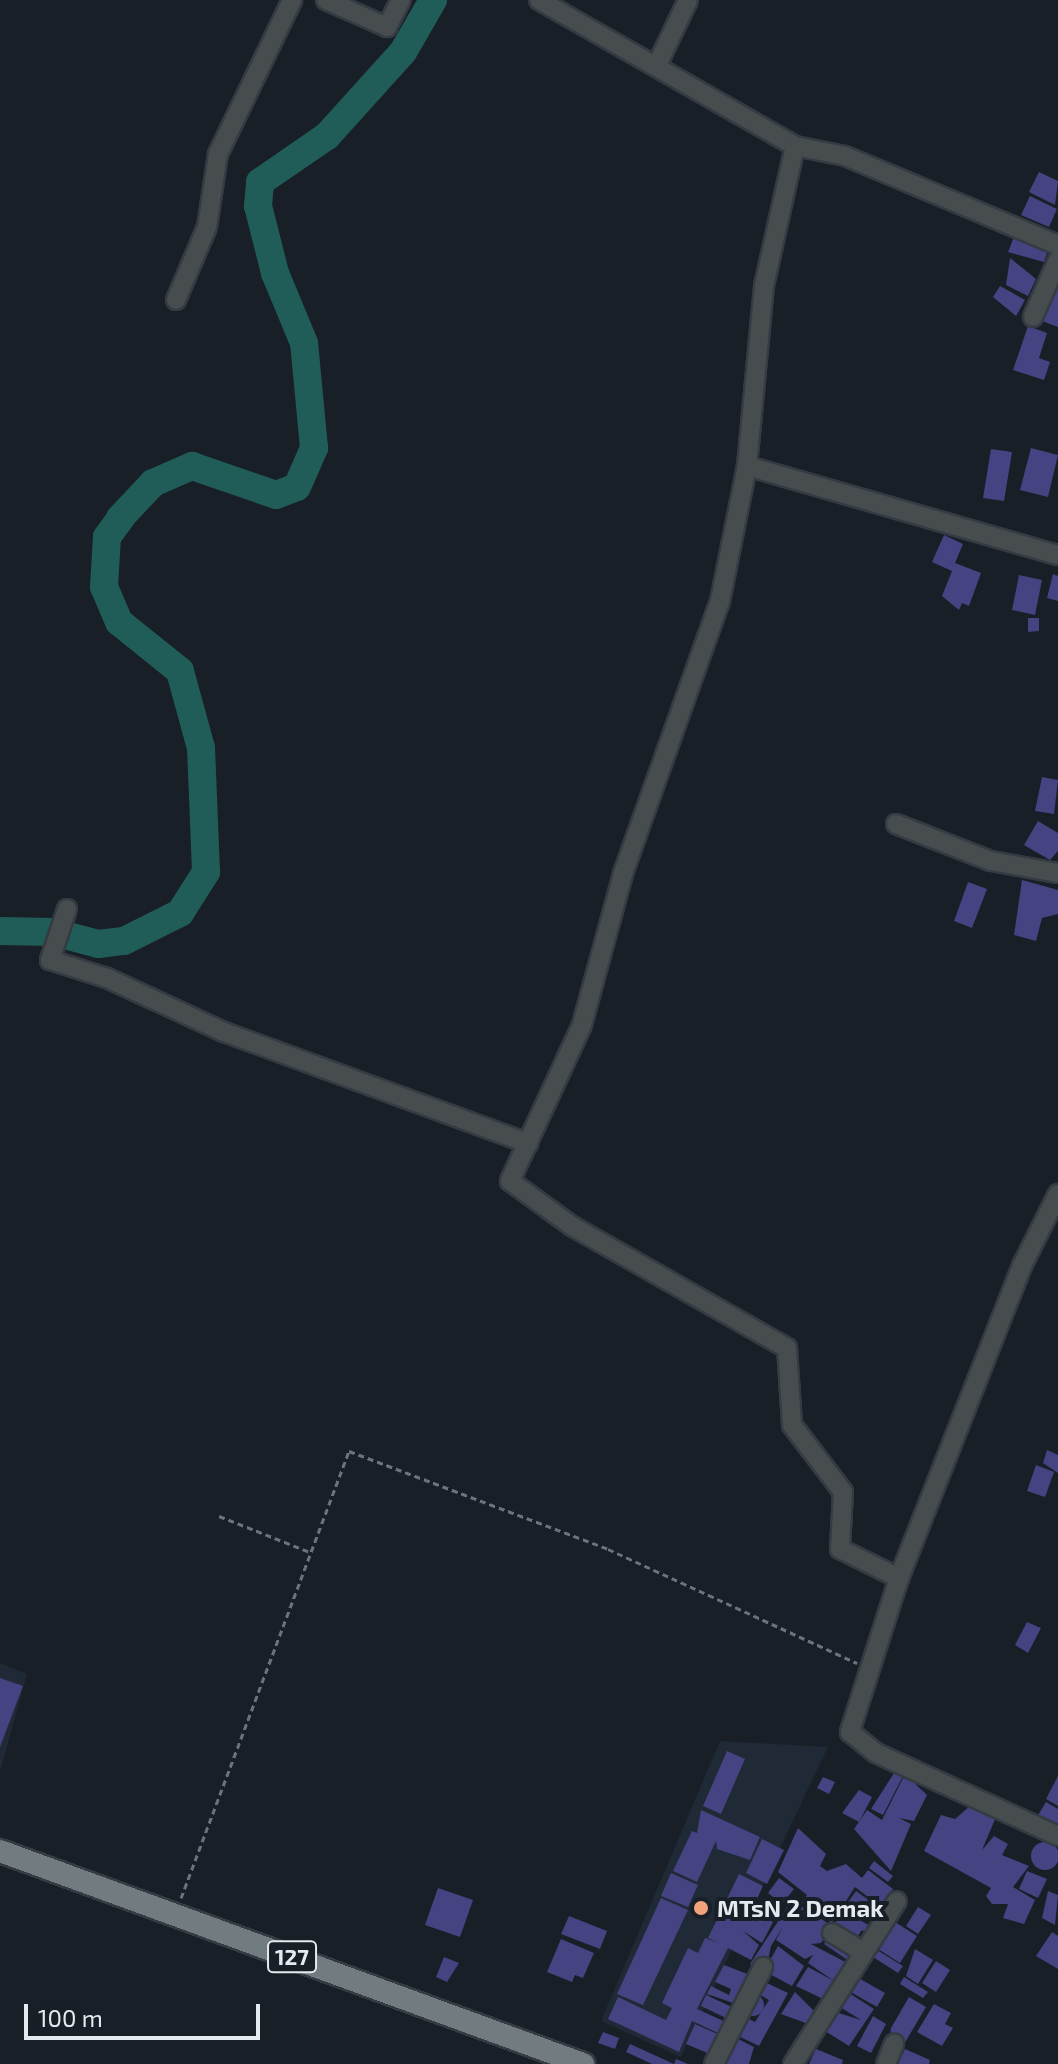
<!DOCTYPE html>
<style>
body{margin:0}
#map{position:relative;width:1058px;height:2064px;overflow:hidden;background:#181f26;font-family:"Exo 2",sans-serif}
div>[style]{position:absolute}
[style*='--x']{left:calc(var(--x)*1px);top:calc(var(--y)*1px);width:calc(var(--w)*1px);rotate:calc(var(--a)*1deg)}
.built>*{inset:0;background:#1f2a36}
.river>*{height:28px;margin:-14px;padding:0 14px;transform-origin:14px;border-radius:14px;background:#205c58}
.building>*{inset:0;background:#454382}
.round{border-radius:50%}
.path>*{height:3px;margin-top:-1.5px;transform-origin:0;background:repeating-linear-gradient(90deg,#6d737a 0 6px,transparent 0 10px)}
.roads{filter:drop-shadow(2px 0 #353b42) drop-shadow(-2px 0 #353b42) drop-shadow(0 2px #353b42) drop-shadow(0 -2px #353b42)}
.minor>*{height:18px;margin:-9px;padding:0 9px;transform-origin:9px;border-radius:9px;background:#474d4f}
.major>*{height:22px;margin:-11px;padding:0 11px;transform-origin:11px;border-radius:11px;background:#707c80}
.dots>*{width:22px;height:22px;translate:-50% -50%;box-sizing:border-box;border:4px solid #181f26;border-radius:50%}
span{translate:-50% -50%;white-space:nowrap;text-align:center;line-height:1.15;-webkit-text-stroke:8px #181f26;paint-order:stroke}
.shield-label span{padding:2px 6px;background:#181f26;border:2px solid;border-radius:6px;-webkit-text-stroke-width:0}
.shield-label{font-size:22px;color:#e5eaf0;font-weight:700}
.poi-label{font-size:24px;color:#e5eaf0;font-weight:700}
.left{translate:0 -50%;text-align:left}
.scale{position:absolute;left:24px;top:2004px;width:236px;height:36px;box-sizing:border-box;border:4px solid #e5eaf0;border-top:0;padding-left:10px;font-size:24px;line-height:28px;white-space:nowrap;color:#e5eaf0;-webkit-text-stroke:6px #181f26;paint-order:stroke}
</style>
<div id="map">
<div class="built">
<div style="clip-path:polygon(0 1663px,27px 1674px,0 1772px)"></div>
<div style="clip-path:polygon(720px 1741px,828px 1747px,681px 2057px,601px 2021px)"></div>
</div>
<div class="river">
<div style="--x:120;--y:518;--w:48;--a:-46.7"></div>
<div style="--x:153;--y:483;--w:43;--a:-23.6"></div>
<div style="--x:192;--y:466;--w:89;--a:19"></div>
<div style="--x:276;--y:495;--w:22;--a:-21"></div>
<div style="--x:297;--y:487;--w:43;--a:-66.4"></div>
<div style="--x:314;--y:448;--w:105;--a:-95.4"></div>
<div style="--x:304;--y:343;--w:76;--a:-112.5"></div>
<div style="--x:275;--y:273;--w:69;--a:-104.2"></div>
<div style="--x:258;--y:206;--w:24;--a:-85"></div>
<div style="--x:260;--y:182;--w:81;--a:-34.5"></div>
<div style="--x:327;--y:136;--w:113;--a:-47.9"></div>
<div style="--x:403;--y:52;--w:60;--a:-60"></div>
<div style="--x:0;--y:931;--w:53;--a:1.1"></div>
<div style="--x:53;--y:932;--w:47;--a:14.9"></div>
<div style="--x:98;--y:944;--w:26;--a:-7"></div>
<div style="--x:124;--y:941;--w:63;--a:-26.6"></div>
<div style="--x:180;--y:913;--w:49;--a:-57.6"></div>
<div style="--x:206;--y:872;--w:124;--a:-92.3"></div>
<div style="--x:201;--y:748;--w:80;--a:-105.3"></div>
<div style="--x:180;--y:671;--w:78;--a:-141.2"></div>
<div style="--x:119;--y:622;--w:38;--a:-113"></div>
<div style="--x:104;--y:587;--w:50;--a:-86.6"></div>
<div style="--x:107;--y:537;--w:26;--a:-54"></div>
</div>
<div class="building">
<div style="clip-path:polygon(1039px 172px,1058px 181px,1055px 205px,1029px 192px)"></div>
<div style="clip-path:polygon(1030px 196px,1057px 209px,1049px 227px,1021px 215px)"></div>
<div style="clip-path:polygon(1016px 232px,1050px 245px,1044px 262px,1008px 252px)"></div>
<div style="clip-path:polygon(1010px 258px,1036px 279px,1028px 296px,1006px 285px)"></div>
<div style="clip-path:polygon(1058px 282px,1058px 327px,1042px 321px)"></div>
<div style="clip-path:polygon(1000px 286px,1025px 300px,1016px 316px,993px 297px)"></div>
<div style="clip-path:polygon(1028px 326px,1047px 333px,1039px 358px,1050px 362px,1044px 380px,1013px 370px)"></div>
<div style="clip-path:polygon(1031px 448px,1058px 455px,1048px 497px,1020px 490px)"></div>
<div style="clip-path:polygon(991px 449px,1012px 452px,1004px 501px,983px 498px)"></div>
<div style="clip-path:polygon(944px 535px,963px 544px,955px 563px,981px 573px,969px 606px,962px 603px,959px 610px,942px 596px,952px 571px,932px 562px)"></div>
<div style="clip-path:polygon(1053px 574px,1058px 576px,1058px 601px,1047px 598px)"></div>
<div style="clip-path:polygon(1019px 575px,1042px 580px,1035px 615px,1012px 610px)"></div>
<div style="clip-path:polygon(1028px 618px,1039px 618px,1039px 631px,1028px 632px)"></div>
<div style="clip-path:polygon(1042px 777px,1058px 780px,1054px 814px,1035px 811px)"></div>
<div style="clip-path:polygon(1038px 821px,1058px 833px,1058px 851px,1050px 860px,1024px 845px)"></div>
<div style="clip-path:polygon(1022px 880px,1058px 890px,1058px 914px,1042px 918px,1036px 941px,1014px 935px)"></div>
<div style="clip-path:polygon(968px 882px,987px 889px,972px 928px,954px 921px)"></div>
<div style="clip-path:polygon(1047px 1450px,1058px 1455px,1058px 1473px,1043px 1463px)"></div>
<div style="clip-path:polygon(1036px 1465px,1054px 1472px,1045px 1497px,1027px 1491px)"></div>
<div style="clip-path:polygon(1027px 1622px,1041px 1628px,1028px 1653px,1015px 1645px)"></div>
<div style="clip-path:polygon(0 1678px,23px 1686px,0 1747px)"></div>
<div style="clip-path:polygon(727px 1751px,745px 1759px,721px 1814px,703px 1806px)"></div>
<div style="clip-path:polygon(896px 1770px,904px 1774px,883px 1815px,871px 1809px)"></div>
<div style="clip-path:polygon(905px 1774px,927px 1795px,914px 1821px,899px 1818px,911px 1824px,891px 1871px,854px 1829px,867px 1810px,882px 1820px)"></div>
<div style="clip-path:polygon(1058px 1776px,1058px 1806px,1046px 1799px)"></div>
<div style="clip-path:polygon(823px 1777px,835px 1782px,829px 1794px,817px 1788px)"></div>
<div style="clip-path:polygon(859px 1790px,872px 1797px,859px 1822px,842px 1813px)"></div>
<div style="clip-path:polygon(1046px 1802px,1058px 1809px,1058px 1829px,1037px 1817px)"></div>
<div style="clip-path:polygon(971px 1805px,996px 1817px,982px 1850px,994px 1836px,1008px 1844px,1002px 1855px,1029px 1866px,1013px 1887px,1035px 1900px,1024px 1924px,1003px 1918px,1008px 1904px,992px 1904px,986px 1896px,991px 1888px,924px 1851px,941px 1815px,955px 1819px)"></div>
<div style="clip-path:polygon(701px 1810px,760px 1837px,750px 1860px,717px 1849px,716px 1841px,697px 1882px,673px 1871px,692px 1831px,697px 1833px)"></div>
<div style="clip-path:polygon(798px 1828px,826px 1854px,820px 1866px,827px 1871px,846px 1864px,862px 1878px,868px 1870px,893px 1889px,880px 1906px,855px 1887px,832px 1923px,802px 1903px,807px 1895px,778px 1872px)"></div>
<div style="clip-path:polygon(762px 1839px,784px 1850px,767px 1884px,746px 1873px)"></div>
<div class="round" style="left:1031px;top:1842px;width:28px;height:28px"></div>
<div style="clip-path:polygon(874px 1861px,893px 1876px,888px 1882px,869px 1868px)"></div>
<div style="clip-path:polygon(1027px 1871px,1047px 1879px,1038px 1898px,1019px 1889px)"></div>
<div style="clip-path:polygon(671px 1873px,698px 1885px,688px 1907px,661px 1896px)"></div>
<div style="clip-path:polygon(739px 1874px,763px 1886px,746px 1923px,753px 1911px,773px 1922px,762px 1943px,743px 1931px,759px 1945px,751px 1960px,728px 1948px,697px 2009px,730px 2024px,724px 2036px,692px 2021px,679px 2052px,608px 2019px,618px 1997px,666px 2020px,672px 2008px,662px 2003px,688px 1948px,698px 1953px,705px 1938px,719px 1943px,708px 1938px)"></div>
<div style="clip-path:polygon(779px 1878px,794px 1889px,782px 1904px,768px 1893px)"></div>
<div style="clip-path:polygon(438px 1888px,473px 1900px,460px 1937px,425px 1925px)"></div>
<div style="clip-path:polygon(856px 1891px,877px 1906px,866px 1920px,846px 1905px)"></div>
<div style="clip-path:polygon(1048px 1891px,1058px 1895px,1055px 1925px,1042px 1918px)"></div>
<div style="clip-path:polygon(661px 1898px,688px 1910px,643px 2005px,617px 1994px)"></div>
<div style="clip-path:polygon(792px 1900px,832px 1926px,821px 1943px,811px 1944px,849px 1964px,834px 1981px,808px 1963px,813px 1955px,805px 1959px,776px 1940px,783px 1927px,771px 1946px,768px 1960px,759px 1969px,750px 1964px)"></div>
<div style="clip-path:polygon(918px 1907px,931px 1915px,918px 1934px,906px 1926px)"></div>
<div style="clip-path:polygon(843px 1911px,874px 1928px,870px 1935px,862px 1930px,857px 1937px,835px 1923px)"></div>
<div style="clip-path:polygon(569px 1916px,607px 1931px,600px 1949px,561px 1934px)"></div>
<div style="clip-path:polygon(895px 1922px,917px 1936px,900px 1963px,878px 1949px)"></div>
<div style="clip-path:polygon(1052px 1932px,1058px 1936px,1058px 1969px,1036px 1956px)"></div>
<div style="clip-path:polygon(830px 1936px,854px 1953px,849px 1961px,824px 1944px)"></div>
<div style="clip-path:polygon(561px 1939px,594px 1953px,583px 1978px,575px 1975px,572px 1982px,547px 1972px)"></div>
<div style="clip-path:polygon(778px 1946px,804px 1966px,792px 1986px,764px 1971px)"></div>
<div style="clip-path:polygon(915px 1949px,933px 1960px,918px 1984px,906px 1976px)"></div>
<div style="clip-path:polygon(877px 1950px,903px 1966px,898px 1973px,873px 1957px)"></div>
<div style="clip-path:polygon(444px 1957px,459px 1963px,447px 1982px,436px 1977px)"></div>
<div style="clip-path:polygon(936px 1961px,950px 1970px,936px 1992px,922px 1983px)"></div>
<div style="clip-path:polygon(724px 1965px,755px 1977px,739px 2005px,707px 1994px,711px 1986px,729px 1995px,731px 1989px,715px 1982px)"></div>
<div style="clip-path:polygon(808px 1967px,834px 1981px,825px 2000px,796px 1986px)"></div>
<div style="clip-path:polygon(855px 1976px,885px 1993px,877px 2007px,847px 1990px)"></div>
<div style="clip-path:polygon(904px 1977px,928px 1992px,923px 1998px,900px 1984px)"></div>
<div style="clip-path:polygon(758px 1979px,788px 1993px,759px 2046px,732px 2033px,741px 2015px,755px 2022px,769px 2000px,752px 1990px)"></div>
<div style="clip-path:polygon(795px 1992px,815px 2012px,811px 2025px,781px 2014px)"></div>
<div style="clip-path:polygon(849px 1993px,874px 2009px,849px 2046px,822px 2029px,832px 2011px,861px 2020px,840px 2007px)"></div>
<div class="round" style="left:742px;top:1994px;width:22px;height:22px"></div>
<div style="clip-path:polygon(706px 1995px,732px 2007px,726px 2018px,701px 2006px)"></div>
<div style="clip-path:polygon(909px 1997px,926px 2007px,903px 2046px,890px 2039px,891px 2028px)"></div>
<div style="clip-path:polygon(934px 2004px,951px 2013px,945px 2024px,953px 2028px,942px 2046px,917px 2032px)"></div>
<div style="clip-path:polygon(873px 2016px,886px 2024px,871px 2053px,857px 2046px)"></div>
<div style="clip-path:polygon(695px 2024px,720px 2035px,712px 2055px,686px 2044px)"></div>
<div style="clip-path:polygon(603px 2032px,619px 2038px,615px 2049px,598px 2043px)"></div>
<div style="clip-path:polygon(734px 2037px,754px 2047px,749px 2064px,717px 2064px)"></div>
<div style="clip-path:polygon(630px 2044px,674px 2064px,676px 2059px,688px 2064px,652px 2064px,626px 2052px)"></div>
<div style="clip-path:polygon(816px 2049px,843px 2060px,842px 2064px,809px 2064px)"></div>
<div style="clip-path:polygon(905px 2049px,930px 2060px,929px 2064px,898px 2064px)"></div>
</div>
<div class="path">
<div style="--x:219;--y:1516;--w:98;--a:21.6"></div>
<div style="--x:181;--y:1898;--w:478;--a:-69.4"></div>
<div style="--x:349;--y:1451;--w:277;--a:20.7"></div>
<div style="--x:608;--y:1549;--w:274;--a:24.6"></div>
</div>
<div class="roads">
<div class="minor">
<div style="--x:326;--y:0;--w:67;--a:23.9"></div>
<div style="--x:387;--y:27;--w:30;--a:-63"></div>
<div style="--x:539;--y:0;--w:295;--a:29.7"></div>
<div style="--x:795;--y:146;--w:51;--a:11.3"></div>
<div style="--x:845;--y:156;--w:231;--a:22.7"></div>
<div style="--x:657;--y:65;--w:72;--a:-64.5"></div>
<div style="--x:795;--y:146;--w:143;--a:102.5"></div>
<div style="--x:764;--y:286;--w:181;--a:95.4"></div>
<div style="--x:747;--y:466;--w:138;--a:101.3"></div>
<div style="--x:720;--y:601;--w:290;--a:109.6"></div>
<div style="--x:623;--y:874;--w:156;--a:105.2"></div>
<div style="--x:582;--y:1025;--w:172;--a:114.8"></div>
<div style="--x:510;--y:1181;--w:77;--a:36"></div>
<div style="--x:572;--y:1226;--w:247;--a:29.6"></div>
<div style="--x:787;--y:1348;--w:77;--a:86.3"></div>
<div style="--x:792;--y:1425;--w:84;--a:52.7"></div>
<div style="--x:843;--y:1492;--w:57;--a:93"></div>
<div style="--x:840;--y:1549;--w:66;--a:26.2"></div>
<div style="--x:176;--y:300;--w:79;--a:-67"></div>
<div style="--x:207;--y:227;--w:74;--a:-81.4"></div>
<div style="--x:218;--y:154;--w:171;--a:-64.3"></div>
<div style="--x:1033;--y:317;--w:62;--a:-66.3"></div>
<div style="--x:747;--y:466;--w:323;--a:16"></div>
<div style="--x:896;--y:824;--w:102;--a:21.3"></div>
<div style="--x:991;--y:861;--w:68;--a:10.2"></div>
<div style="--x:67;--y:909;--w:54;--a:108.4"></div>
<div style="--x:50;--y:960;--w:60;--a:17.5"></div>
<div style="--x:107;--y:978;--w:129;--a:24.8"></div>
<div style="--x:224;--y:1032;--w:324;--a:20.1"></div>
<div style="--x:1058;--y:1194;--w:80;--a:116.6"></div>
<div style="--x:1022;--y:1266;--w:335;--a:111.5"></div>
<div style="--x:899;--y:1578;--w:162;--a:107.7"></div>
<div style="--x:850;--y:1732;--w:33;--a:39"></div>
<div style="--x:876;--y:1753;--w:200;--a:24.5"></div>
<div style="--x:832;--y:1933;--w:37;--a:31"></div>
<div style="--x:714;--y:2064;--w:109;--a:-63.2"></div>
<div style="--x:793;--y:2064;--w:193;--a:-57.5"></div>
<div style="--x:886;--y:2064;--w:22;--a:-68"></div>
</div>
<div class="major">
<div style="--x:0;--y:1851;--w:621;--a:20.07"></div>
</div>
</div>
<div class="dots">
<div style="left:701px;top:1908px;background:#f1a27b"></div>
</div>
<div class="shield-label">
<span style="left:292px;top:1957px">127</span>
</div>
<div class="poi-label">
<span class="left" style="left:717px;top:1908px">MTsN 2 Demak</span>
</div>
<div class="scale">100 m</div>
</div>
